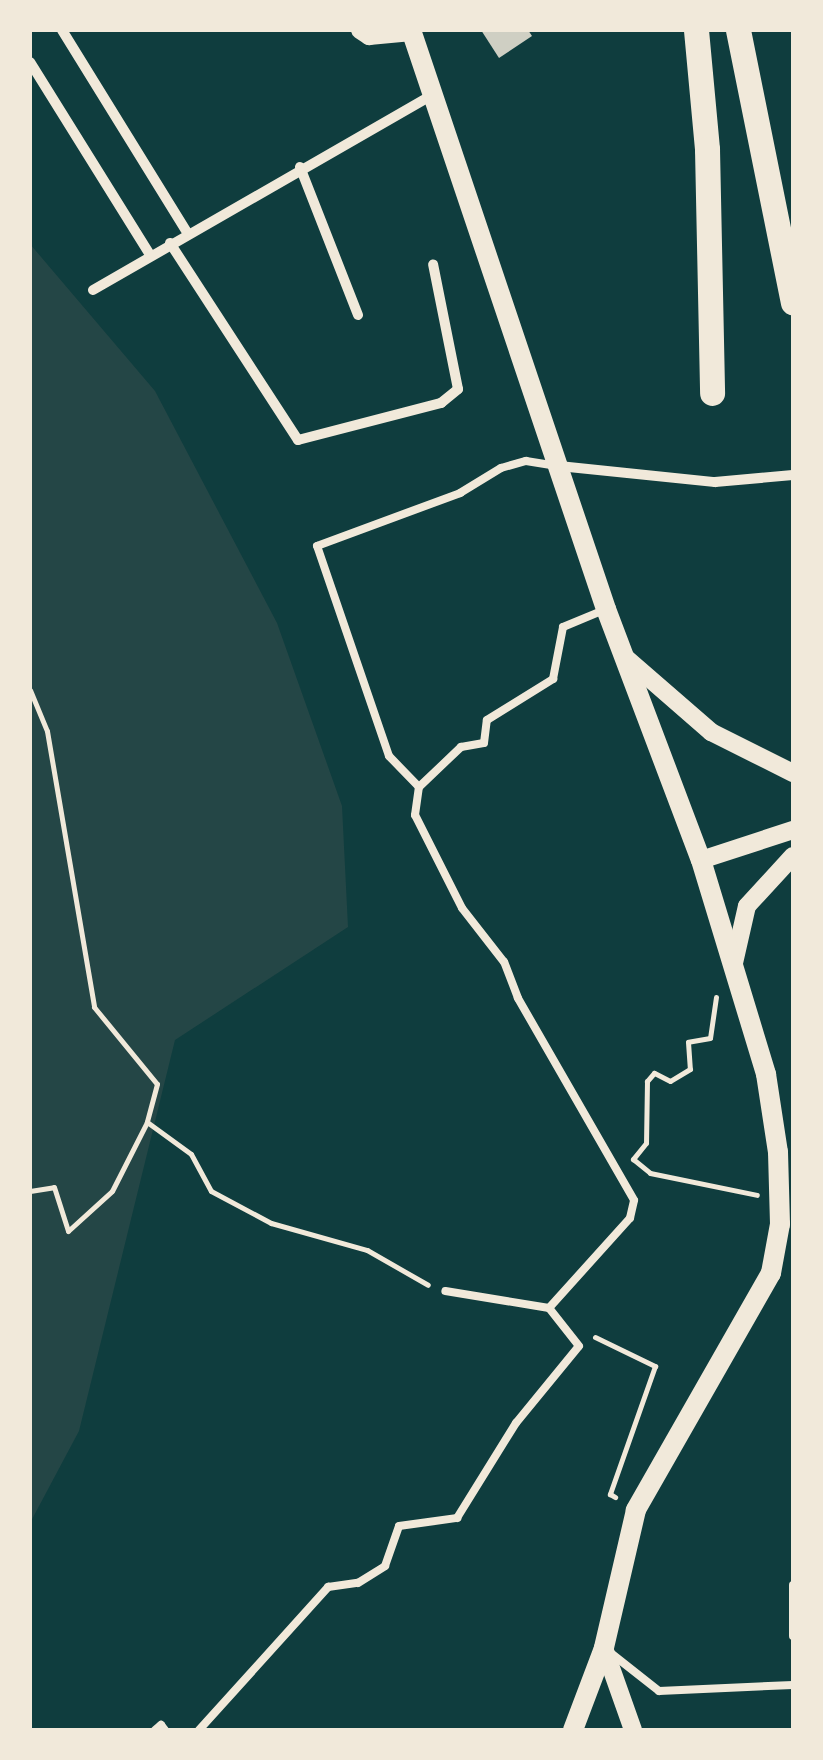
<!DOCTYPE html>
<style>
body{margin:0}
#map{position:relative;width:823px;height:1760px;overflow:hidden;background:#0f3d3e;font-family:"IBM Plex Serif",serif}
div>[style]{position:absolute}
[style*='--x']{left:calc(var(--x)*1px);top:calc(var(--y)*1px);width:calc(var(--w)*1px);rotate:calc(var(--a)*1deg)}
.green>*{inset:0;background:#244646}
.building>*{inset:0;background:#cfcfc3}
.path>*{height:5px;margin:-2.5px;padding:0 2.5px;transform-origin:2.5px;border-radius:2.5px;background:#f1e9da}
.service>*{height:8px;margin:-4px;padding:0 4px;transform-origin:4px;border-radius:4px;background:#f1e9da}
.minor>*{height:10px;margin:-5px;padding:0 5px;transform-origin:5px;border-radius:5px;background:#f1e9da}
.tertiary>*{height:18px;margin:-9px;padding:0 9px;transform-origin:9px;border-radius:9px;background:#f1e9da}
.secondary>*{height:20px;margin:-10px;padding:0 10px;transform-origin:10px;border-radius:10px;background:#f1e9da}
.primary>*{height:25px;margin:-12.5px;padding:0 12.5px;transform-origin:12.5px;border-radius:12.5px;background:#f1e9da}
span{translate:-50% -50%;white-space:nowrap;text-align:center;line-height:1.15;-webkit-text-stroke:10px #f1e9da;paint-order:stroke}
.frame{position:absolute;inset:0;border:32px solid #f1e9da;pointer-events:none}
</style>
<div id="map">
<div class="green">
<div style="clip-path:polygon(30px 244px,155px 391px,277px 623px,342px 806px,348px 927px,175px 1040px,79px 1431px,30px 1523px)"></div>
</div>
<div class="building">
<div style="clip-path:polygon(481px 30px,528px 30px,532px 36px,499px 58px)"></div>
</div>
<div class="path">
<div style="--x:30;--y:690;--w:44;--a:67.5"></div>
<div style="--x:47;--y:731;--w:280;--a:80.3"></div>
<div style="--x:94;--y:1007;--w:99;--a:50.7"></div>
<div style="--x:157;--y:1084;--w:39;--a:105"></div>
<div style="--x:716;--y:997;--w:41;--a:98.3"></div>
<div style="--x:710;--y:1038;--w:22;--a:170"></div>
<div style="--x:688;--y:1042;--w:27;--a:86"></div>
<div style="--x:690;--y:1069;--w:23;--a:149"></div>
<div style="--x:670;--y:1081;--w:18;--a:-153"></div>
<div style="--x:654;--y:1073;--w:11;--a:131"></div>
<div style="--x:647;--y:1081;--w:62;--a:90.9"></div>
<div style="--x:646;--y:1143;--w:21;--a:129"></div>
<div style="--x:633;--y:1159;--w:22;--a:39"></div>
<div style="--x:650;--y:1173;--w:109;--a:11.6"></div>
<div style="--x:30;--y:1191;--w:24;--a:-9"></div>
<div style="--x:54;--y:1187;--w:46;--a:72.3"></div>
<div style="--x:68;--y:1231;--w:59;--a:-42.3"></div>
<div style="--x:112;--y:1191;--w:77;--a:-63.1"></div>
<div style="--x:147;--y:1122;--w:54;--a:36"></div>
<div style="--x:191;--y:1154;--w:42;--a:61.6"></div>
<div style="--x:211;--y:1191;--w:68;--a:28.1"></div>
<div style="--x:271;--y:1223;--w:100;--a:15.7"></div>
<div style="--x:367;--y:1250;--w:70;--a:29.8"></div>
<div style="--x:595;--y:1337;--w:67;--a:25.8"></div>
<div style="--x:655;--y:1366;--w:136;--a:109.4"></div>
<div style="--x:610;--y:1494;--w:6;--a:31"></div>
</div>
<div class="service">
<div style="--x:419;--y:787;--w:58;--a:-43.6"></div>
<div style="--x:461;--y:747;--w:23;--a:-10"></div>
<div style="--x:484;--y:743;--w:23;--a:-83"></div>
<div style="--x:487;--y:720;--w:78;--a:-31.8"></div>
<div style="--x:553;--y:679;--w:53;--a:-79.1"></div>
<div style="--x:563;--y:627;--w:44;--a:-22.5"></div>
<div style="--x:549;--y:1308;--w:121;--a:-48"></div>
<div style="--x:630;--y:1218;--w:18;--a:-77"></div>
<div style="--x:634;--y:1200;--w:233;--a:-119.9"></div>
<div style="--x:518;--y:998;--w:39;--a:-111"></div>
<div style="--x:504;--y:962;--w:68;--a:-127.9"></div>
<div style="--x:462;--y:908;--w:104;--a:-116.8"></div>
<div style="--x:415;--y:815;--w:28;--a:-82"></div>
<div style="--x:419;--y:787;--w:43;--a:-134.1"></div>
<div style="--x:389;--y:756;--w:222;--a:-108.9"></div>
<div style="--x:317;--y:546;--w:153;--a:-20.3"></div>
<div style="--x:460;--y:493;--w:48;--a:-31.4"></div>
<div style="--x:501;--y:468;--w:26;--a:-16"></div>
<div style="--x:526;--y:461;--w:30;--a:9"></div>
<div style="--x:793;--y:1585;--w:51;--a:90"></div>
<div style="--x:612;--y:1654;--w:60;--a:38.2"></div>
<div style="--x:659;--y:1691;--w:134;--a:-2.6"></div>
<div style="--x:155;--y:1730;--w:8;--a:-40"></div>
<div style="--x:161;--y:1725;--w:6;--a:51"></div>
<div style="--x:199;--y:1730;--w:193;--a:-47.9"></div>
<div style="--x:328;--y:1587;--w:30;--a:-8"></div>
<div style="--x:358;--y:1583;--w:32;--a:-32"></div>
<div style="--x:385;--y:1566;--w:42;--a:-70.7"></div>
<div style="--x:399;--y:1526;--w:59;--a:-7.9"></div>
<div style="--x:457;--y:1518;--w:112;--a:-58.2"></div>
<div style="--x:516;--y:1423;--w:99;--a:-50.7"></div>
<div style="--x:579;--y:1346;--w:48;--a:-128.3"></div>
<div style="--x:549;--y:1308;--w:105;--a:-170.7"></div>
</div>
<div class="minor">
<div style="--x:62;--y:30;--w:238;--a:58.3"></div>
<div style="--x:30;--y:62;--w:227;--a:58.1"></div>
<div style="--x:300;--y:167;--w:159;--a:68.6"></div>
<div style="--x:170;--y:243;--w:235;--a:57"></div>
<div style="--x:298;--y:440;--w:148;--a:-14.5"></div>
<div style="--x:441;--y:403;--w:22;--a:-39"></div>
<div style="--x:458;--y:389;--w:127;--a:-101.3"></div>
<div style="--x:93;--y:290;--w:395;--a:-29.9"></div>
<div style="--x:559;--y:466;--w:157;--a:5.9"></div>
<div style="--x:715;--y:482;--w:78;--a:-5.1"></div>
</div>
<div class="tertiary">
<div style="--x:360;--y:30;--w:11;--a:34"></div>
<div style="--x:369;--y:36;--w:43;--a:-5.3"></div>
<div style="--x:626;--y:658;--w:113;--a:41"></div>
<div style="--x:711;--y:732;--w:92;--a:26.6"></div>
<div style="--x:701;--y:860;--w:97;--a:-18.1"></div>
<div style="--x:734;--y:963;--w:58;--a:-77.2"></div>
<div style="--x:747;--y:906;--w:68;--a:-47.4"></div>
<div style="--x:604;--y:1648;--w:87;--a:70.5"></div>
</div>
<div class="secondary">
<div style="--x:411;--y:30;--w:611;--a:71.39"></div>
<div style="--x:606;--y:609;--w:268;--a:69.3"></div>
<div style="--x:701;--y:860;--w:224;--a:73.1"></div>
<div style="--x:766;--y:1074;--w:79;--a:81.3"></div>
<div style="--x:778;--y:1152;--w:72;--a:88.4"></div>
<div style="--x:780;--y:1224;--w:50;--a:100.4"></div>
<div style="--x:771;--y:1273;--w:273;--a:119.7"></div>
<div style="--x:636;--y:1510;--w:142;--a:103.1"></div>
<div style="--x:604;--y:1648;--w:88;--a:110.7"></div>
</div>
<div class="primary">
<div style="--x:696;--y:30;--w:120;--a:84.7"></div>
<div style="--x:707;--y:149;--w:244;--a:88.8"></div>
<div style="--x:738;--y:30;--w:278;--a:78.6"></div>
</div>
<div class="frame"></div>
</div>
